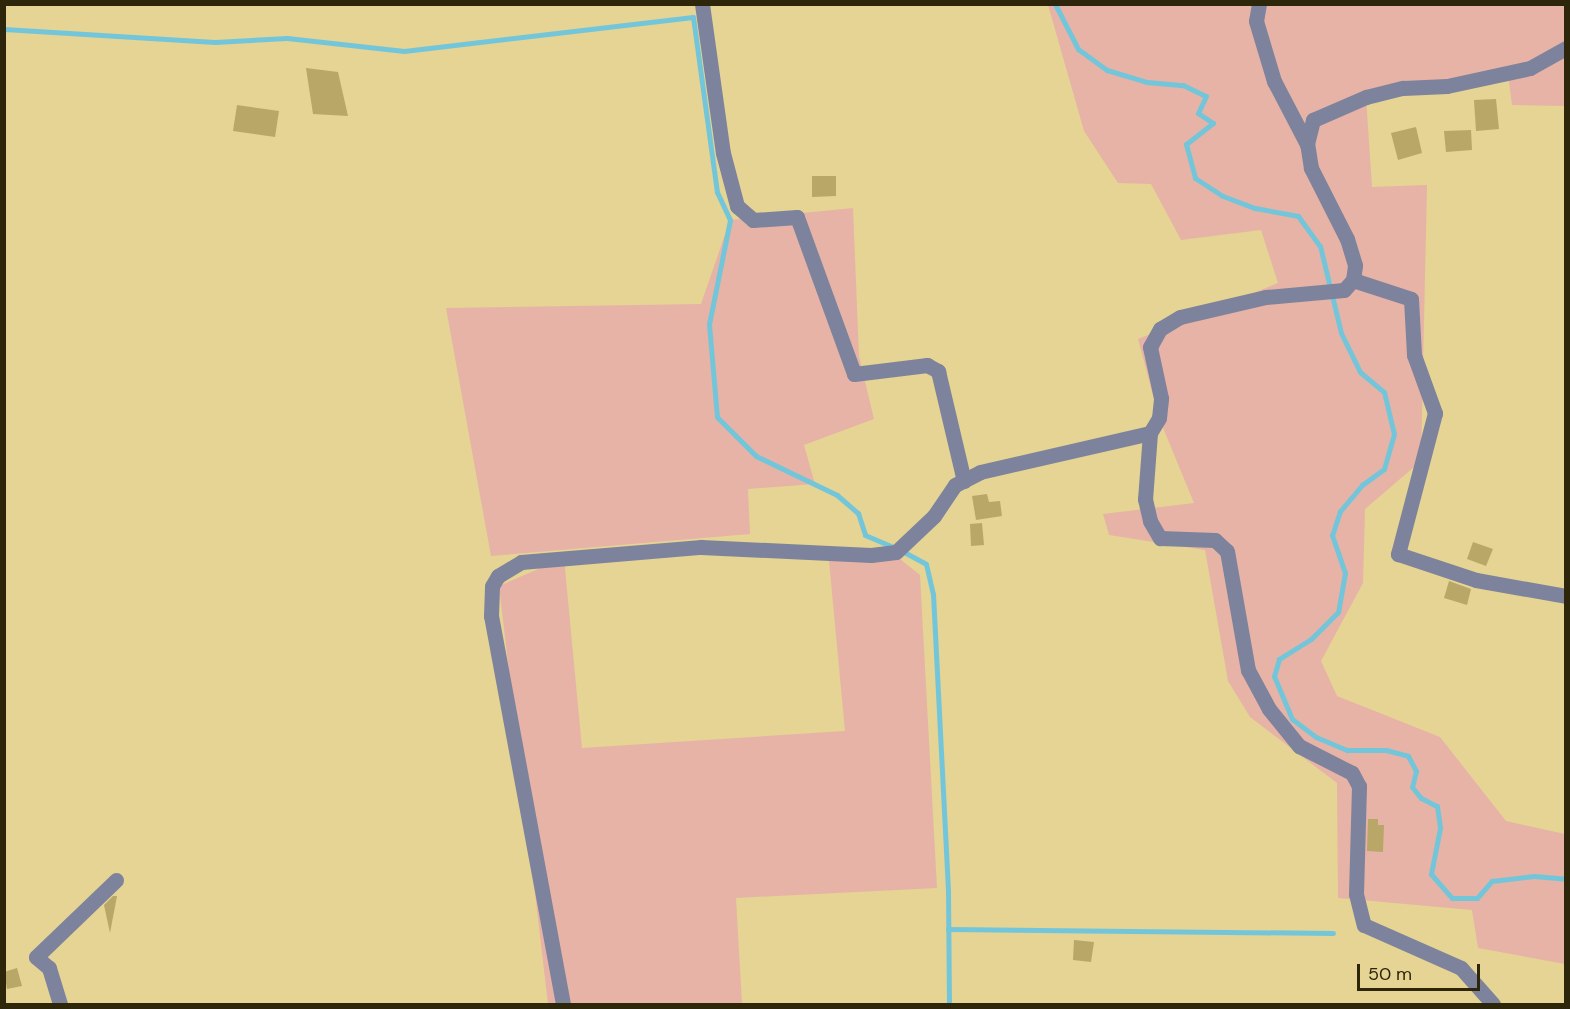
<!DOCTYPE html>
<style>
body{margin:0}
#map{position:relative;width:1570px;height:1009px;overflow:hidden;background:#e5d493;font-family:"DM Sans",sans-serif}
div>[style]{position:absolute}
[style*='--x']{left:calc(var(--x)*1px);top:calc(var(--y)*1px);width:calc(var(--w)*1px);rotate:calc(var(--a)*1deg)}
.green>*{inset:0;background:#e7b3a6}
.stream>*{height:5px;margin:-2.5px;padding:0 2.5px;transform-origin:2.5px;border-radius:2.5px;background:#73c6da}
.building>*{inset:0;background:#b8a767}
.minor>*{height:15px;margin:-7.5px;padding:0 7.5px;transform-origin:7.5px;border-radius:7.5px;background:#7d839c}
span{translate:-50% -50%;white-space:nowrap;text-align:center;line-height:1.15;-webkit-text-stroke:5px #e5d493;paint-order:stroke}
.frame{position:absolute;inset:0;border:6px solid #2d260b;pointer-events:none}
.scale{position:absolute;left:1357px;top:964px;width:123px;height:27px;box-sizing:border-box;border:3px solid #2d260b;border-top:0;padding-left:8px;font-size:18px;line-height:21px;white-space:nowrap;color:#2d260b;-webkit-text-stroke:4px #e5d493;paint-order:stroke}
</style>
<div id="map">
<div class="green">
<div style="clip-path:polygon(1048px 5px,1565px 5px,1565px 106px,1512px 105px,1508px 74px,1366px 97px,1372px 187px,1427px 185px,1421px 461px,1365px 509px,1363px 583px,1321px 661px,1337px 696px,1440px 737px,1506px 821px,1565px 834px,1565px 964px,1478px 948px,1472px 910px,1338px 898px,1337px 783px,1250px 717px,1228px 681px,1205px 550px,1109px 535px,1103px 514px,1194px 503px,1159px 418px,1138px 339px,1278px 283px,1261px 230px,1181px 240px,1151px 184px,1118px 183px,1084px 131px)"></div>
<div style="clip-path:polygon(853px 208px,859px 356px,874px 419px,804px 445px,815px 484px,748px 489px,750px 534px,491px 556px,446px 308px,701px 304px,730px 220px)"></div>
<div style="clip-path:polygon(564px 558px,582px 748px,845px 731px,829px 561px,900px 559px,920px 575px,937px 888px,736px 898px,742px 1004px,548px 1004px,499px 586px)"></div>
</div>
<div class="stream">
<div style="--x:1055;--y:4;--w:51;--a:62.9"></div>
<div style="--x:1078;--y:49;--w:36;--a:36"></div>
<div style="--x:1107;--y:70;--w:42;--a:16.7"></div>
<div style="--x:1147;--y:82;--w:36;--a:5"></div>
<div style="--x:1183;--y:85;--w:25;--a:26"></div>
<div style="--x:1206;--y:96;--w:19;--a:115"></div>
<div style="--x:1198;--y:113;--w:18;--a:34"></div>
<div style="--x:1213;--y:123;--w:34;--a:142"></div>
<div style="--x:1186;--y:144;--w:35;--a:75"></div>
<div style="--x:1195;--y:178;--w:33;--a:33"></div>
<div style="--x:1223;--y:196;--w:34;--a:21"></div>
<div style="--x:1255;--y:208;--w:44;--a:10.5"></div>
<div style="--x:1298;--y:216;--w:37;--a:54"></div>
<div style="--x:1320;--y:246;--w:89;--a:76.4"></div>
<div style="--x:1341;--y:333;--w:43;--a:64"></div>
<div style="--x:1360;--y:372;--w:31;--a:40"></div>
<div style="--x:1384;--y:392;--w:43;--a:76.6"></div>
<div style="--x:1394;--y:434;--w:36;--a:106"></div>
<div style="--x:1384;--y:469;--w:27;--a:144"></div>
<div style="--x:1362;--y:485;--w:34;--a:130"></div>
<div style="--x:1340;--y:511;--w:25;--a:108"></div>
<div style="--x:1332;--y:535;--w:40;--a:71.1"></div>
<div style="--x:1345;--y:573;--w:40;--a:100"></div>
<div style="--x:1338;--y:612;--w:38;--a:135"></div>
<div style="--x:1311;--y:639;--w:38;--a:148"></div>
<div style="--x:1279;--y:659;--w:18;--a:106"></div>
<div style="--x:1274;--y:676;--w:47;--a:67.3"></div>
<div style="--x:1292;--y:719;--w:30;--a:37"></div>
<div style="--x:1316;--y:737;--w:34;--a:23"></div>
<div style="--x:1347;--y:750;--w:39;--a:0"></div>
<div style="--x:1386;--y:750;--w:23;--a:15"></div>
<div style="--x:1408;--y:756;--w:17;--a:62"></div>
<div style="--x:1416;--y:771;--w:16;--a:104"></div>
<div style="--x:1412;--y:787;--w:14;--a:51"></div>
<div style="--x:1421;--y:798;--w:18;--a:27"></div>
<div style="--x:1437;--y:806;--w:22;--a:82"></div>
<div style="--x:1440;--y:828;--w:47;--a:101.1"></div>
<div style="--x:1431;--y:874;--w:32;--a:49"></div>
<div style="--x:1452;--y:898;--w:25;--a:0"></div>
<div style="--x:1477;--y:898;--w:23;--a:-49"></div>
<div style="--x:1492;--y:881;--w:42;--a:-6.8"></div>
<div style="--x:1534;--y:876;--w:32;--a:5"></div>
<div style="--x:4;--y:29;--w:211;--a:3.5"></div>
<div style="--x:215;--y:42;--w:72;--a:-3.2"></div>
<div style="--x:287;--y:38;--w:118;--a:6.3"></div>
<div style="--x:404;--y:51;--w:291;--a:-6.7"></div>
<div style="--x:693;--y:17;--w:177;--a:82.2"></div>
<div style="--x:717;--y:192;--w:31;--a:65"></div>
<div style="--x:730;--y:220;--w:106;--a:101.4"></div>
<div style="--x:709;--y:324;--w:93;--a:85.1"></div>
<div style="--x:717;--y:417;--w:55;--a:45"></div>
<div style="--x:756;--y:456;--w:90;--a:25.7"></div>
<div style="--x:837;--y:495;--w:28;--a:41"></div>
<div style="--x:858;--y:513;--w:23;--a:72"></div>
<div style="--x:865;--y:535;--w:30;--a:23"></div>
<div style="--x:902;--y:551;--w:27;--a:28"></div>
<div style="--x:926;--y:564;--w:31;--a:77"></div>
<div style="--x:933;--y:594;--w:297;--a:87.1"></div>
<div style="--x:948;--y:891;--w:113;--a:89.5"></div>
<div style="--x:948;--y:929;--w:385;--a:0.6"></div>
</div>
<div class="building">
<div style="clip-path:polygon(306px 68px,338px 72px,348px 116px,313px 114px)"></div>
<div style="clip-path:polygon(1496px 99px,1499px 129px,1476px 131px,1474px 100px)"></div>
<div style="clip-path:polygon(237px 105px,279px 111px,275px 137px,233px 131px)"></div>
<div style="clip-path:polygon(1416px 127px,1422px 153px,1398px 160px,1391px 133px)"></div>
<div style="clip-path:polygon(1471px 130px,1472px 150px,1446px 152px,1444px 131px)"></div>
<div style="clip-path:polygon(812px 176px,836px 176px,836px 196px,812px 197px)"></div>
<div style="clip-path:polygon(987px 494px,989px 502px,1000px 501px,1002px 516px,976px 520px,972px 496px)"></div>
<div style="clip-path:polygon(982px 523px,984px 545px,971px 546px,970px 524px)"></div>
<div style="clip-path:polygon(1473px 542px,1493px 549px,1486px 566px,1467px 559px)"></div>
<div style="clip-path:polygon(1449px 581px,1471px 589px,1467px 605px,1444px 598px)"></div>
<div style="clip-path:polygon(1368px 819px,1378px 819px,1378px 825px,1384px 825px,1383px 852px,1367px 851px)"></div>
<div style="clip-path:polygon(113px 896px,117px 896px,110px 933px,104px 905px)"></div>
<div style="clip-path:polygon(1074px 940px,1094px 942px,1091px 962px,1073px 960px)"></div>
<div style="clip-path:polygon(17px 968px,22px 986px,7px 989px,4px 972px)"></div>
</div>
<div class="minor">
<div style="--x:702;--y:4;--w:150;--a:82"></div>
<div style="--x:723;--y:153;--w:55;--a:75.2"></div>
<div style="--x:737;--y:206;--w:21;--a:41"></div>
<div style="--x:753;--y:220;--w:44;--a:-3.9"></div>
<div style="--x:797;--y:217;--w:167;--a:70"></div>
<div style="--x:854;--y:374;--w:74;--a:-7"></div>
<div style="--x:927;--y:365;--w:13;--a:29"></div>
<div style="--x:938;--y:371;--w:113;--a:76.7"></div>
<div style="--x:1259;--y:4;--w:17;--a:100"></div>
<div style="--x:1256;--y:21;--w:63;--a:73.3"></div>
<div style="--x:1274;--y:81;--w:71;--a:62.4"></div>
<div style="--x:1353;--y:280;--w:61;--a:18.1"></div>
<div style="--x:1411;--y:299;--w:56;--a:86.9"></div>
<div style="--x:1414;--y:355;--w:62;--a:70.1"></div>
<div style="--x:1435;--y:413;--w:146;--a:104.7"></div>
<div style="--x:1398;--y:554;--w:82;--a:18.4"></div>
<div style="--x:1476;--y:580;--w:91;--a:10.1"></div>
<div style="--x:1150;--y:433;--w:66;--a:94.3"></div>
<div style="--x:1145;--y:499;--w:23;--a:77"></div>
<div style="--x:1150;--y:521;--w:20;--a:60"></div>
<div style="--x:1160;--y:538;--w:55;--a:2.1"></div>
<div style="--x:1215;--y:540;--w:16;--a:43"></div>
<div style="--x:1227;--y:551;--w:121;--a:80"></div>
<div style="--x:1248;--y:670;--w:44;--a:61.7"></div>
<div style="--x:1269;--y:709;--w:48;--a:51"></div>
<div style="--x:1299;--y:746;--w:59;--a:27"></div>
<div style="--x:1352;--y:773;--w:15;--a:62"></div>
<div style="--x:1359;--y:786;--w:108;--a:91.6"></div>
<div style="--x:1356;--y:894;--w:32;--a:76"></div>
<div style="--x:1364;--y:925;--w:106;--a:23.9"></div>
<div style="--x:1461;--y:968;--w:48;--a:48.4"></div>
<div style="--x:60;--y:1004;--w:38;--a:-107"></div>
<div style="--x:49;--y:968;--w:17;--a:-140"></div>
<div style="--x:36;--y:957;--w:111;--a:-43.9"></div>
<div style="--x:563;--y:1004;--w:395;--a:-100.5"></div>
<div style="--x:491;--y:616;--w:30;--a:-88"></div>
<div style="--x:492;--y:586;--w:12;--a:-59"></div>
<div style="--x:498;--y:576;--w:27;--a:-31"></div>
<div style="--x:521;--y:562;--w:181;--a:-4.8"></div>
<div style="--x:701;--y:547;--w:170;--a:2.7"></div>
<div style="--x:871;--y:555;--w:25;--a:-7"></div>
<div style="--x:896;--y:552;--w:52;--a:-43.5"></div>
<div style="--x:934;--y:516;--w:37;--a:-56"></div>
<div style="--x:955;--y:485;--w:28;--a:-27"></div>
<div style="--x:980;--y:472;--w:174;--a:-12.9"></div>
<div style="--x:1150;--y:433;--w:17;--a:-59"></div>
<div style="--x:1159;--y:418;--w:20;--a:-84"></div>
<div style="--x:1161;--y:398;--w:52;--a:-102.2"></div>
<div style="--x:1150;--y:347;--w:21;--a:-61"></div>
<div style="--x:1160;--y:329;--w:23;--a:-31"></div>
<div style="--x:1180;--y:317;--w:88;--a:-13.1"></div>
<div style="--x:1266;--y:297;--w:78;--a:-5.1"></div>
<div style="--x:1344;--y:290;--w:13;--a:-48"></div>
<div style="--x:1353;--y:280;--w:15;--a:-82"></div>
<div style="--x:1355;--y:265;--w:27;--a:-107"></div>
<div style="--x:1347;--y:239;--w:80;--a:-116.9"></div>
<div style="--x:1311;--y:168;--w:24;--a:-99"></div>
<div style="--x:1307;--y:144;--w:25;--a:-76"></div>
<div style="--x:1313;--y:120;--w:58;--a:-23.5"></div>
<div style="--x:1366;--y:97;--w:38;--a:-14"></div>
<div style="--x:1403;--y:88;--w:44;--a:-2.6"></div>
<div style="--x:1447;--y:86;--w:85;--a:-12.2"></div>
<div style="--x:1530;--y:68;--w:41;--a:-29.1"></div>
</div>
<div class="frame"></div>
<div class="scale">50 m</div>
</div>
